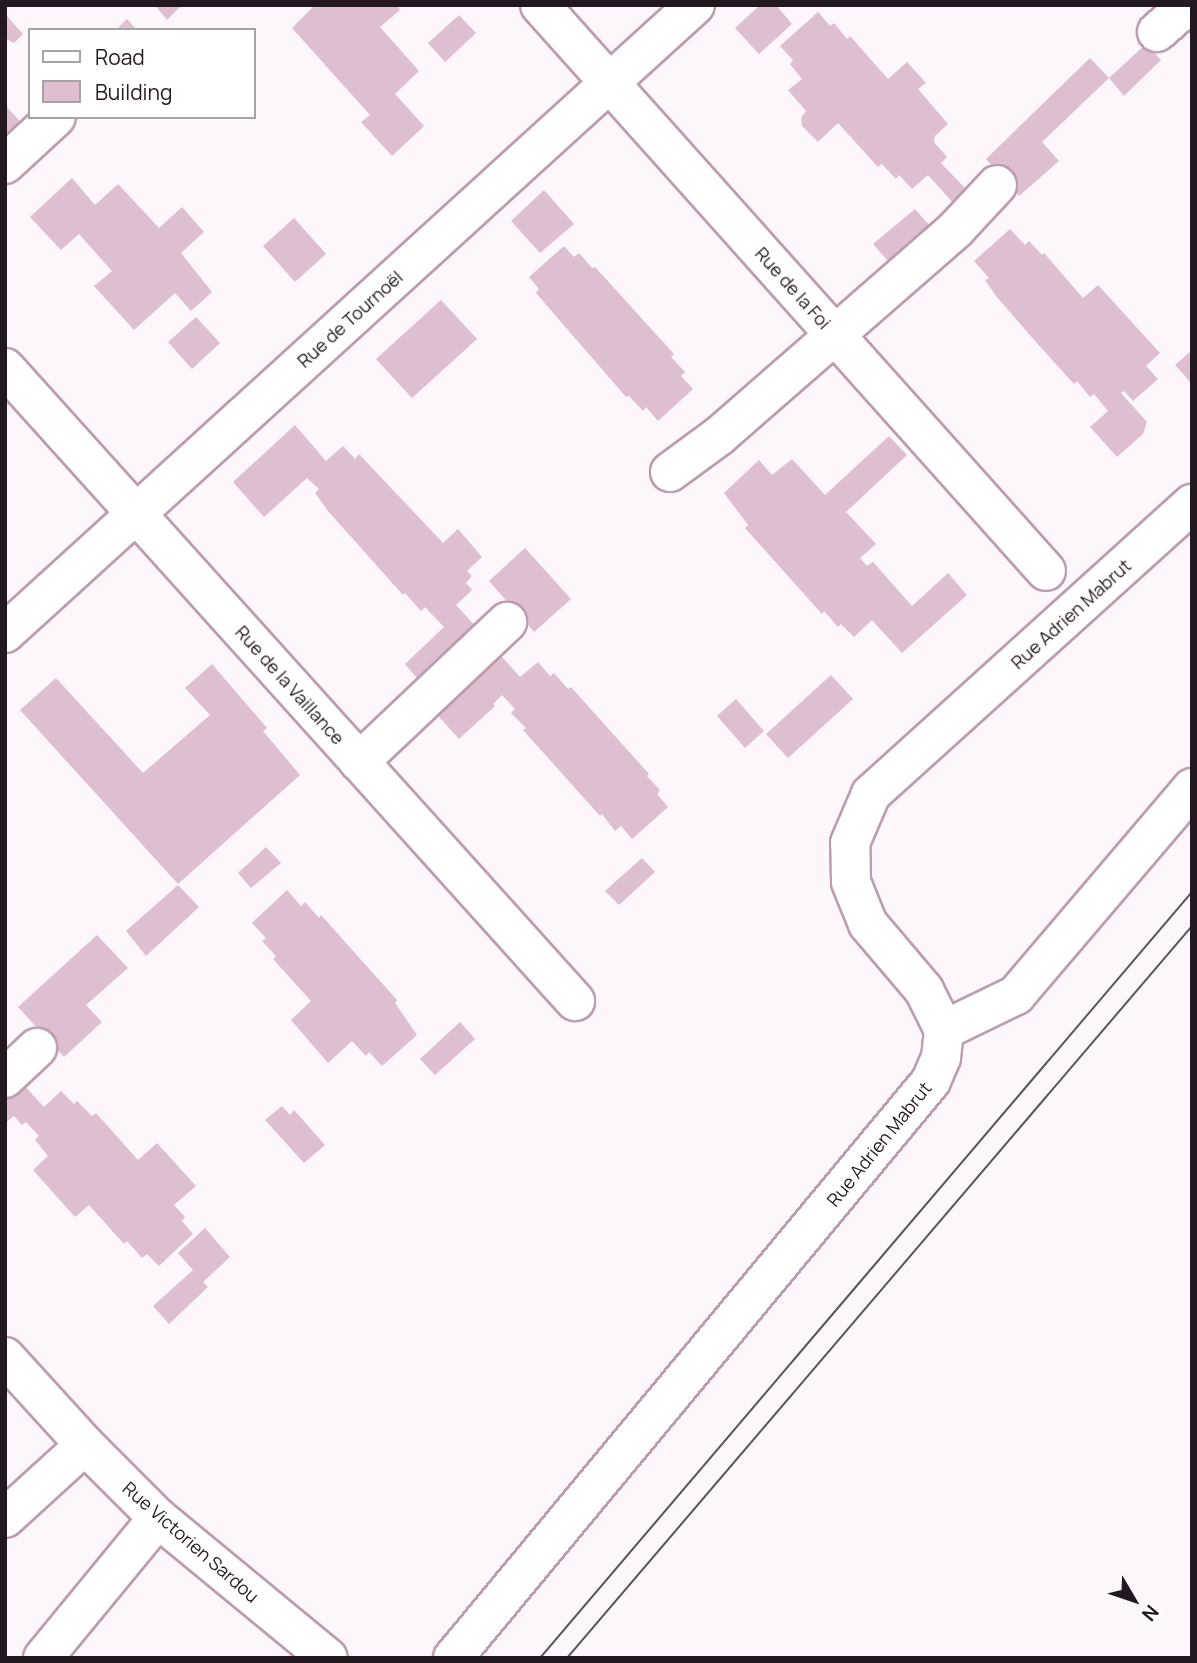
<!DOCTYPE html>
<meta charset="utf-8">
<style>
body{margin:0}
#map{position:relative;width:1197px;height:1663px;overflow:hidden;background:#fdf6fa;font-family:Manrope,sans-serif}
div>[style]{position:absolute}
[style*='--x']{left:calc(var(--x)*1px);top:calc(var(--y)*1px);width:calc(var(--w)*1px);rotate:calc(var(--a)*1deg)}
.building>*{inset:0;background:#debed1}
.roads{filter:drop-shadow(2px 0 #bc9db0) drop-shadow(-2px 0 #bc9db0) drop-shadow(0 2px #bc9db0) drop-shadow(0 -2px #bc9db0)}
.minor>*{height:38px;margin:-19px;padding:0 19px;transform-origin:19px;border-radius:19px;background:#fff}
.tram>*{height:2px;margin:-1px;padding:0 1px;transform-origin:1px;border-radius:1px;background:#5c5258}
span{translate:-50% -50%;white-space:nowrap;text-align:center;line-height:1.15;-webkit-text-stroke:6px #fff;paint-order:stroke}
.street-label{font-size:18px;color:#23181f}
.frame{position:absolute;inset:0;border:7px solid #23181f;pointer-events:none}
.legend{position:absolute;left:28px;top:28px;width:228px;height:91px;box-sizing:border-box;background:#fff;border:2px solid #a7a3a5;margin:0;padding:9px 12px;list-style:none;font-size:21px;color:#23181f}
.legend li{display:flex;align-items:center;gap:14px;height:35px}
.legend b{width:35px;border:2px solid #a7a3a5}
.north{position:absolute;left:1099px;top:1565px;width:70px;height:70px;-webkit-text-stroke:5px #fff;paint-order:stroke;rotate:129deg;font-size:19px;font-weight:700;line-height:28px;text-align:center;color:#23181f}
.north::after{content:'';display:block;margin:auto;width:24px;height:32px;background:#23181f;clip-path:polygon(50% 0,100% 100%,50% 72%,0 100%)}
</style>
<div id="map">
<div class="building">
<div style="clip-path:polygon(155px 5px,182px 5px,167px 20px)"></div>
<div style="clip-path:polygon(315px 5px,397px 5px,400px 10px,380px 27px,419px 71px,395px 94px,424px 126px,392px 156px,361px 122px,370px 115px,292px 28px)"></div>
<div style="clip-path:polygon(760px 5px,776px 5px,792px 24px,759px 54px,735px 28px)"></div>
<div style="clip-path:polygon(818px 12px,830px 26px,834px 23px,847px 39px,850px 36px,888px 79px,907px 62px,926px 83px,918px 89px,948px 124px,935px 136px,934px 142px,947px 157px,941px 163px,965px 188px,955px 205px,928px 175px,912px 189px,899px 175px,896px 179px,882px 164px,878px 167px,838px 123px,818px 142px,802px 126px,801px 118px,806px 111px,788px 90px,802px 79px,790px 64px,793px 60px,780px 46px)"></div>
<div style="clip-path:polygon(5px 14px,23px 34px,14px 43px,5px 38px)"></div>
<div style="clip-path:polygon(459px 15px,476px 33px,445px 62px,428px 43px)"></div>
<div style="clip-path:polygon(127px 19px,137px 30px,116px 30px)"></div>
<div style="clip-path:polygon(1146px 44px,1161px 60px,1124px 96px,1109px 78px)"></div>
<div style="clip-path:polygon(1090px 58px,1109px 78px,1042px 142px,1059px 161px,1019px 196px,986px 159px)"></div>
<div style="clip-path:polygon(5px 105px,26px 128px,5px 147px)"></div>
<div style="clip-path:polygon(72px 178px,95px 205px,118px 184px,159px 228px,182px 207px,204px 232px,181px 253px,212px 292px,191px 311px,175px 293px,134px 330px,94px 286px,112px 271px,79px 234px,61px 250px,30px 217px)"></div>
<div style="clip-path:polygon(544px 190px,574px 224px,540px 253px,511px 221px)"></div>
<div style="clip-path:polygon(915px 209px,930px 226px,889px 262px,873px 244px)"></div>
<div style="clip-path:polygon(294px 218px,326px 254px,295px 282px,263px 246px)"></div>
<div style="clip-path:polygon(1010px 229px,1025px 245px,1029px 241px,1042px 255px,1044px 253px,1083px 298px,1098px 285px,1160px 353px,1146px 366px,1158px 379px,1133px 401px,1124px 391px,1121px 393px,1147px 422px,1143px 434px,1117px 457px,1090px 427px,1108px 411px,1094px 394px,1090px 397px,1077px 381px,1074px 384px,1035px 341px,996px 296px,985px 280px,989px 278px,974px 261px)"></div>
<div style="clip-path:polygon(564px 246px,574px 257px,579px 253px,592px 268px,595px 267px,674px 354px,671px 357px,685px 372px,681px 376px,693px 389px,658px 421px,646px 407px,643px 411px,629px 396px,626px 397px,536px 293px,539px 289px,529px 277px)"></div>
<div style="clip-path:polygon(441px 300px,477px 339px,412px 398px,376px 359px)"></div>
<div style="clip-path:polygon(196px 317px,220px 343px,192px 369px,168px 342px)"></div>
<div style="clip-path:polygon(1192px 350px,1192px 384px,1175px 365px)"></div>
<div style="clip-path:polygon(295px 425px,326px 461px,343px 446px,355px 459px,359px 454px,443px 543px,458px 529px,482px 557px,467px 571px,472px 576px,466px 583px,472px 590px,456px 605px,479px 630px,421px 683px,405px 664px,444px 627px,425px 607px,421px 611px,405px 593px,403px 595px,328px 511px,315px 493px,319px 489px,307px 478px,264px 517px,233px 482px)"></div>
<div style="clip-path:polygon(889px 436px,907px 455px,846px 512px,876px 544px,860px 558px,867px 566px,873px 562px,912px 606px,948px 573px,967px 595px,902px 653px,872px 620px,854px 637px,841px 624px,838px 627px,824px 611px,822px 614px,745px 528px,748px 525px,724px 493px,759px 460px,772px 475px,792px 459px,825px 495px)"></div>
<div style="clip-path:polygon(525px 548px,571px 599px,534px 632px,489px 581px)"></div>
<div style="clip-path:polygon(495px 649px,520px 677px,538px 662px,550px 676px,554px 673px,568px 689px,571px 687px,649px 774px,647px 776px,660px 790px,657px 794px,668px 807px,632px 839px,621px 826px,615px 831px,602px 814px,600px 816px,523px 730px,526px 728px,511px 713px,515px 709px,502px 695px,493px 704px,495px 706px,459px 739px,431px 708px)"></div>
<div style="clip-path:polygon(212px 664px,267px 728px,263px 731px,300px 775px,178px 884px,20px 710px,56px 678px,143px 773px,210px 715px,185px 688px)"></div>
<div style="clip-path:polygon(831px 675px,853px 699px,788px 758px,766px 734px)"></div>
<div style="clip-path:polygon(736px 699px,764px 731px,745px 748px,717px 716px)"></div>
<div style="clip-path:polygon(266px 847px,281px 863px,251px 888px,238px 873px)"></div>
<div style="clip-path:polygon(642px 858px,655px 872px,619px 905px,605px 891px)"></div>
<div style="clip-path:polygon(178px 885px,199px 907px,146px 956px,126px 931px)"></div>
<div style="clip-path:polygon(287px 890px,301px 906px,305px 902px,319px 918px,321px 915px,397px 1000px,395px 1003px,417px 1035px,382px 1066px,369px 1052px,366px 1056px,352px 1041px,328px 1063px,291px 1020px,311px 1001px,273px 959px,276px 956px,262px 941px,266px 938px,252px 923px)"></div>
<div style="clip-path:polygon(97px 935px,128px 968px,86px 1005px,102px 1022px,64px 1057px,18px 1007px)"></div>
<div style="clip-path:polygon(460px 1022px,475px 1039px,435px 1075px,420px 1059px)"></div>
<div style="clip-path:polygon(21px 1082px,44px 1107px,61px 1091px,74px 1104px,77px 1101px,92px 1116px,96px 1113px,138px 1160px,157px 1143px,196px 1186px,174px 1205px,185px 1217px,182px 1221px,193px 1234px,159px 1266px,147px 1254px,142px 1258px,127px 1241px,124px 1244px,89px 1205px,75px 1217px,33px 1170px,48px 1156px,35px 1140px,39px 1136px,26px 1122px,22px 1125px,14px 1116px,5px 1123px,5px 1096px)"></div>
<div style="clip-path:polygon(282px 1106px,290px 1115px,294px 1110px,325px 1145px,304px 1163px,265px 1120px)"></div>
<div style="clip-path:polygon(205px 1228px,230px 1257px,203px 1282px,208px 1287px,169px 1324px,153px 1306px,193px 1270px,178px 1253px)"></div>
</div>
<div class="roads">
<div class="minor">
<div style="--x:540;--y:5;--w:759;--a:48.2"></div>
<div style="--x:1157;--y:32;--w:41;--a:-41.1"></div>
<div style="--x:5;--y:164;--w:69;--a:-42.7"></div>
<div style="--x:5;--y:368;--w:852;--a:48"></div>
<div style="--x:670;--y:472;--w:61;--a:-36.3"></div>
<div style="--x:719;--y:436;--w:315;--a:-41.1"></div>
<div style="--x:956;--y:229;--w:60;--a:-47"></div>
<div style="--x:5;--y:633;--w:933;--a:-42.31"></div>
<div style="--x:359;--y:762;--w:204;--a:-43.4"></div>
<div style="--x:944;--y:1030;--w:80;--a:-25.9"></div>
<div style="--x:1016;--y:995;--w:272;--a:-49.6"></div>
<div style="--x:5;--y:1078;--w:44;--a:-43.2"></div>
<div style="--x:5;--y:1357;--w:119;--a:47.7"></div>
<div style="--x:85;--y:1445;--w:103;--a:45"></div>
<div style="--x:158;--y:1518;--w:220;--a:39.5"></div>
<div style="--x:5;--y:1518;--w:108;--a:-42.4"></div>
<div style="--x:43;--y:1658;--w:181;--a:-50.6"></div>
<div style="--x:453;--y:1658;--w:749;--a:-50.36"></div>
<div style="--x:931;--y:1081;--w:25;--a:-67"></div>
<div style="--x:941;--y:1058;--w:28;--a:-84"></div>
<div style="--x:944;--y:1030;--w:45;--a:-116.6"></div>
<div style="--x:924;--y:990;--w:87;--a:-130.3"></div>
<div style="--x:868;--y:924;--w:45;--a:-112"></div>
<div style="--x:851;--y:882;--w:39;--a:-91"></div>
<div style="--x:850;--y:843;--w:53;--a:-66.8"></div>
<div style="--x:871;--y:794;--w:433;--a:-42.1"></div>
</div>
</div>
<div class="tram">
<div style="--x:540;--y:1658;--w:1006;--a:-49.6"></div>
<div style="--x:567;--y:1658;--w:963;--a:-49.51"></div>
</div>
<div class="street-label">
<span style="left:793px;top:288px;rotate:48deg">Rue de la Foi</span>
<span style="left:350px;top:319px;rotate:-42deg">Rue de Tournoël</span>
<span style="left:1071px;top:614px;rotate:-42deg">Rue Adrien Mabrut</span>
<span style="left:290px;top:685px;rotate:48deg">Rue de la Vaillance</span>
<span style="left:879px;top:1144px;rotate:-51deg">Rue Adrien Mabrut</span>
<span style="left:191px;top:1542px;rotate:41deg">Rue Victorien Sardou</span>
</div>
<div class="frame"></div>
<ul class="legend">
<li><b style="height:9px;background:#fff"></b>Road</li>
<li><b style="height:19px;background:#debed1"></b>Building</li>
</ul>
<div class="north">N</div>
</div>
